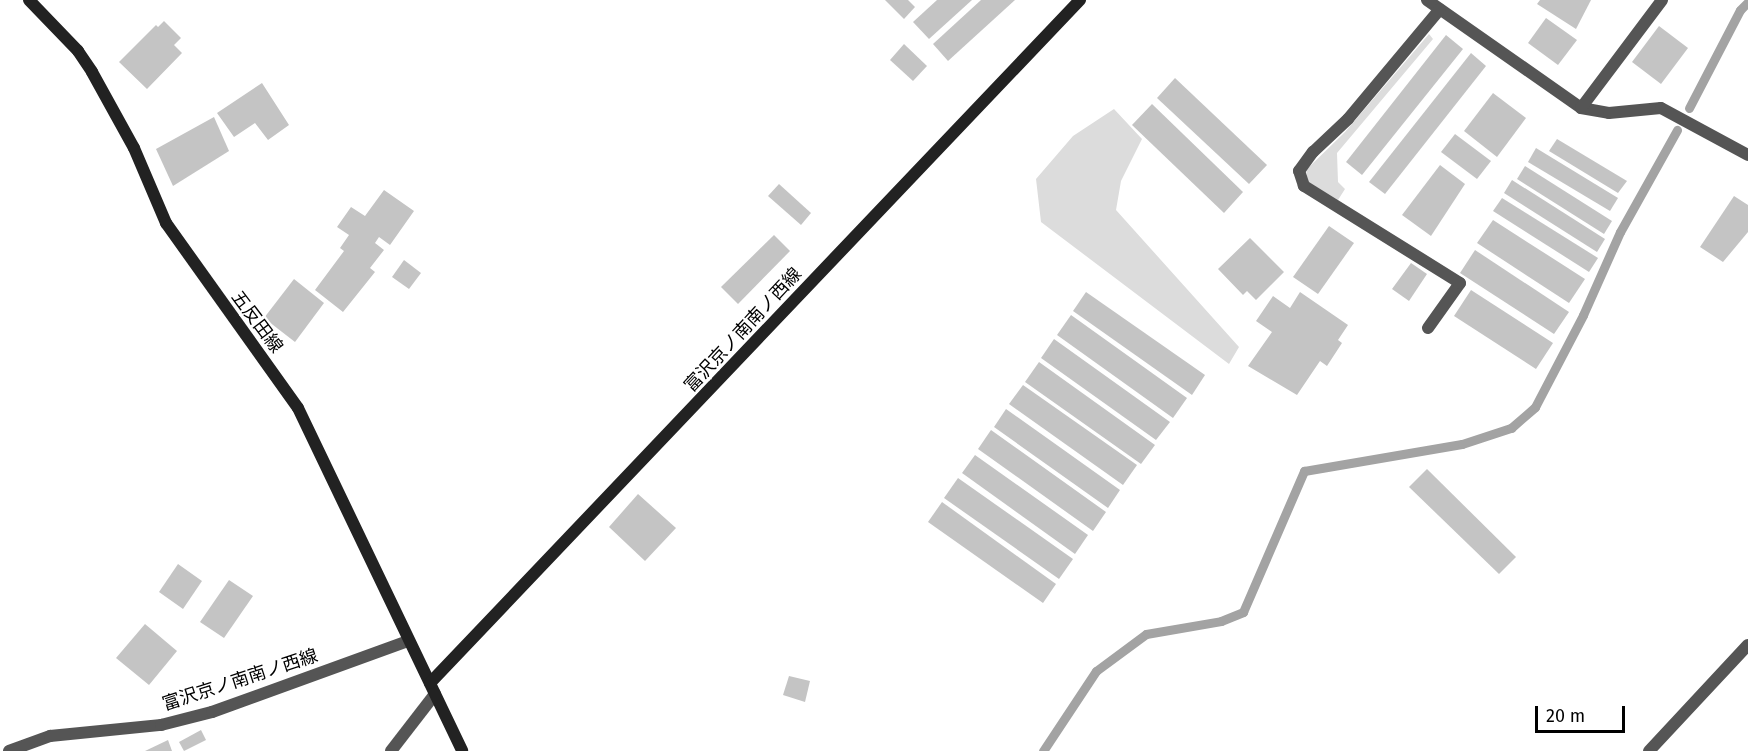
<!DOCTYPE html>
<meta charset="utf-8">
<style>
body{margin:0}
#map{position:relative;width:1748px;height:751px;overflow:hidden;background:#fff;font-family:"Fira Sans","Noto Sans JP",sans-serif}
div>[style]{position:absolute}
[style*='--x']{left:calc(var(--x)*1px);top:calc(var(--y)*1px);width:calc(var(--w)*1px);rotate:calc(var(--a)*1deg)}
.green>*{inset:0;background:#dcdcdc}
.stream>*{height:9px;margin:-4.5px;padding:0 4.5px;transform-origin:4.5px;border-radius:4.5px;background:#a3a3a3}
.building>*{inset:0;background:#c4c4c4}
.street>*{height:12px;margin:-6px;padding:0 6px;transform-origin:6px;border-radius:6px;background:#555}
.secondary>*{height:12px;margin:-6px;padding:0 6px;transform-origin:6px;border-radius:6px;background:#222}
span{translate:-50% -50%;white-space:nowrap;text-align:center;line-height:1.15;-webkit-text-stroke:4.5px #fff;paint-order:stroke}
.street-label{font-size:18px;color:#000}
.scale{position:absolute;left:1535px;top:706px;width:90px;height:27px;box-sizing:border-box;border:3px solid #000;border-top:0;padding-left:8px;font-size:18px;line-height:21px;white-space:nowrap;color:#000;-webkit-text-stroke:4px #fff;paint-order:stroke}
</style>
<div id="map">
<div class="green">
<div style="clip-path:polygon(1429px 34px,1433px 39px,1337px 153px,1338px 182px,1345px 189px,1338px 200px,1308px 182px,1306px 170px,1345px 132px)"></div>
<div style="clip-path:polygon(1114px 109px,1142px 139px,1121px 181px,1116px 210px,1239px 347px,1229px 364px,1041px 222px,1036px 179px,1073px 136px)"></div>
</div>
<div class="stream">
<div style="--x:1689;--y:108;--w:110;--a:-62.5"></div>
<div style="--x:1740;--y:10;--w:11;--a:-45"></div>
<div style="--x:1043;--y:751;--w:96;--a:-56.5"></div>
<div style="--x:1096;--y:671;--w:62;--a:-36.5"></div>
<div style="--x:1146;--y:634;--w:76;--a:-9.8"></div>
<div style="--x:1221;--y:621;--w:24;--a:-22"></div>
<div style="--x:1243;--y:612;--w:154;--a:-66.6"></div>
<div style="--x:1304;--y:471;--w:160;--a:-9.7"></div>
<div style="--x:1462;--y:444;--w:52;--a:-18.1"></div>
<div style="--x:1511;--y:428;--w:32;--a:-41"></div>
<div style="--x:1535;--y:407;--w:104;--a:-62.4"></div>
<div style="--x:1583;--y:315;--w:91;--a:-66"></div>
<div style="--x:1620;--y:232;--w:117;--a:-60.8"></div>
</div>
<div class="building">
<div style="clip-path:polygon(885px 0,908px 0,915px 7px,904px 19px)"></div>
<div style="clip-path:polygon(937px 0,972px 0,929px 39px,913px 22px)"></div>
<div style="clip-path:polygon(981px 0,1015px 0,948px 61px,933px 44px)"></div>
<div style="clip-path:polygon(1540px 0,1591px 0,1576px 29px,1537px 4px)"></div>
<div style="clip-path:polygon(1546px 18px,1577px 40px,1558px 65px,1528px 43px)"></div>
<div style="clip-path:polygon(164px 21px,181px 38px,174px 45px,182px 53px,147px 89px,119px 62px,156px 25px,158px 27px)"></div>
<div style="clip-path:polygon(1659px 26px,1688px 48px,1661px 84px,1632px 62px)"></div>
<div style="clip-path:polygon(1446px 35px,1463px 49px,1362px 175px,1346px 162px)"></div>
<div style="clip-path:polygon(904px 44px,927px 66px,913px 81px,890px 60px)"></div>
<div style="clip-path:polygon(1471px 53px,1486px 66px,1385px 194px,1369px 182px)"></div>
<div style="clip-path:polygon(1175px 78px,1267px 165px,1249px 184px,1157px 98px)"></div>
<div style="clip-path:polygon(262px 83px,289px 125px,268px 140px,255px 123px,234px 137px,217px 113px)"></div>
<div style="clip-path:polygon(1493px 93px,1526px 118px,1497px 157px,1464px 131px)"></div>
<div style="clip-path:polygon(1152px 104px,1243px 192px,1224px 213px,1132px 125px)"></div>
<div style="clip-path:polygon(214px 117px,229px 151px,173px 186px,156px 149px)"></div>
<div style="clip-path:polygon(1455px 134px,1491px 161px,1477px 179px,1441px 152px)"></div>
<div style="clip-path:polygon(1557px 139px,1627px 181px,1618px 193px,1549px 151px)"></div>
<div style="clip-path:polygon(1536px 148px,1618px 198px,1610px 211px,1528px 162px)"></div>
<div style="clip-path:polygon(1440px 165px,1465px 184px,1431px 236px,1402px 215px)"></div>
<div style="clip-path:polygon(1525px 166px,1612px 221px,1604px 234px,1517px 179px)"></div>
<div style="clip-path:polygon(1512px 180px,1605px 239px,1597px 252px,1504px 193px)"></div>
<div style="clip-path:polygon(779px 184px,811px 213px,801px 225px,768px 196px)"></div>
<div style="clip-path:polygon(384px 190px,414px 211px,390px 245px,379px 237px,375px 243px,384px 250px,370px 268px,375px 272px,343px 312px,315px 290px,344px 251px,340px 248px,349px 235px,337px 227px,351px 207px,365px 216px)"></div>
<div style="clip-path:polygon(1734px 196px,1748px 205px,1748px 232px,1723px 262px,1700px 247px)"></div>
<div style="clip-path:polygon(1502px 198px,1598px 258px,1589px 272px,1493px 211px)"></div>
<div style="clip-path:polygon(1493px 220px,1585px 279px,1569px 303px,1477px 243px)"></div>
<div style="clip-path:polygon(1329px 226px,1354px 243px,1318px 294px,1293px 277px)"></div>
<div style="clip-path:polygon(774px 235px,790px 251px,738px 304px,721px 287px)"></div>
<div style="clip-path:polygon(1250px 238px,1284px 272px,1256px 300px,1247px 291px,1243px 295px,1218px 269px)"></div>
<div style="clip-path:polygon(1475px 250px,1569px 312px,1554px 334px,1460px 273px)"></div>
<div style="clip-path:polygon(404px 260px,421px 273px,409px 289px,392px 277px)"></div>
<div style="clip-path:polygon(1411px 263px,1427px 274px,1409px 301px,1392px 289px)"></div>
<div style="clip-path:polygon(294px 279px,324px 303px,295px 342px,264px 318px)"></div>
<div style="clip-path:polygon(1471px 290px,1553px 343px,1536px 369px,1454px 316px)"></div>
<div style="clip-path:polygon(1086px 292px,1205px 375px,1192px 395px,1073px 311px)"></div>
<div style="clip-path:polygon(1300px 292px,1348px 325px,1338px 340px,1342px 343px,1327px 366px,1320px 361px,1297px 395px,1248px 366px,1272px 332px,1256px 321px,1273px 296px,1290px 308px)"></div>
<div style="clip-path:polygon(1071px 315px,1187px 398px,1173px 418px,1057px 335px)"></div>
<div style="clip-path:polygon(1054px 339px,1170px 422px,1156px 440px,1041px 358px)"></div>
<div style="clip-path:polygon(1039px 362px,1155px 445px,1141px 464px,1025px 382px)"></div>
<div style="clip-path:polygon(1023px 385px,1137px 465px,1123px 485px,1009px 404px)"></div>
<div style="clip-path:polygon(1006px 409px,1120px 490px,1108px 508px,994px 427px)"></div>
<div style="clip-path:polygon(991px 430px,1106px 512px,1093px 531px,978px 449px)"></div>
<div style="clip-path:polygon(975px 455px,1088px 535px,1075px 554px,962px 473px)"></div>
<div style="clip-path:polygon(1427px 469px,1516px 557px,1499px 574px,1409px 487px)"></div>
<div style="clip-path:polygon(958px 478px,1073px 559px,1059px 579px,944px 498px)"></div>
<div style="clip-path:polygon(638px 494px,676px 528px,645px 561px,609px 527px)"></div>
<div style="clip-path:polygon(942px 502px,1056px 584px,1043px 603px,928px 522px)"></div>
<div style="clip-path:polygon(178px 564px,202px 581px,183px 609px,159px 592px)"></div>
<div style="clip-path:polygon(229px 580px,253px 596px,224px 638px,200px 622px)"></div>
<div style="clip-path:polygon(145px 624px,177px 651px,149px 685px,116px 658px)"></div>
<div style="clip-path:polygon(789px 676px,810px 681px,805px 702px,783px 695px)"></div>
<div style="clip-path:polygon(201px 730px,206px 740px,184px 751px,179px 742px)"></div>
<div style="clip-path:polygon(168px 740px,172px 751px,145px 751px)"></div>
</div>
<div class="street">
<div style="--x:1427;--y:0;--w:188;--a:35"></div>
<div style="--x:1581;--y:108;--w:28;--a:10"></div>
<div style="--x:1609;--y:113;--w:52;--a:-5.5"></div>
<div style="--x:1661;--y:108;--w:99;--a:28.4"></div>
<div style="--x:1581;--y:108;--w:135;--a:-53.1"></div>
<div style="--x:1428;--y:328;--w:55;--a:-54.6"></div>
<div style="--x:1460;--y:283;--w:184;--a:-148.1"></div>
<div style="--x:1304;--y:186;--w:16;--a:-108"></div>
<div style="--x:1299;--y:171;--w:24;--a:-54"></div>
<div style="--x:1313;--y:152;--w:48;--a:-43.3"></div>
<div style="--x:1348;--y:119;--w:143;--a:-50.1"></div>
<div style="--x:9;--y:751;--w:44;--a:-20.1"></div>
<div style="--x:50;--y:736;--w:112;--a:-5.7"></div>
<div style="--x:161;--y:725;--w:53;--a:-14.3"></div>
<div style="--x:212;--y:712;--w:208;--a:-19.9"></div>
<div style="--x:391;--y:751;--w:72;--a:-52.3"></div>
<div style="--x:1649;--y:751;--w:145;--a:-47"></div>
</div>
<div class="secondary">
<div style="--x:29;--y:0;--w:71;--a:46.1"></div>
<div style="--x:78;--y:51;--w:25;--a:56"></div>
<div style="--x:92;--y:72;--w:87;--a:61.1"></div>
<div style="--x:134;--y:148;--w:82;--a:66.9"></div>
<div style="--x:166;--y:223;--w:227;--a:54.5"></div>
<div style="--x:298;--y:408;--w:380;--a:64.4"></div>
<div style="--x:430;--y:683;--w:943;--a:-46.42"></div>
</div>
<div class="street-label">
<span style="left:257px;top:322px;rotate:53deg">五反田線</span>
<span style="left:743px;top:330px;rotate:-47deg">富沢京ノ南南ノ西線</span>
<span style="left:240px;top:680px;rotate:-18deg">富沢京ノ南南ノ西線</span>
</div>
<div class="scale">20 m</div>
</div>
